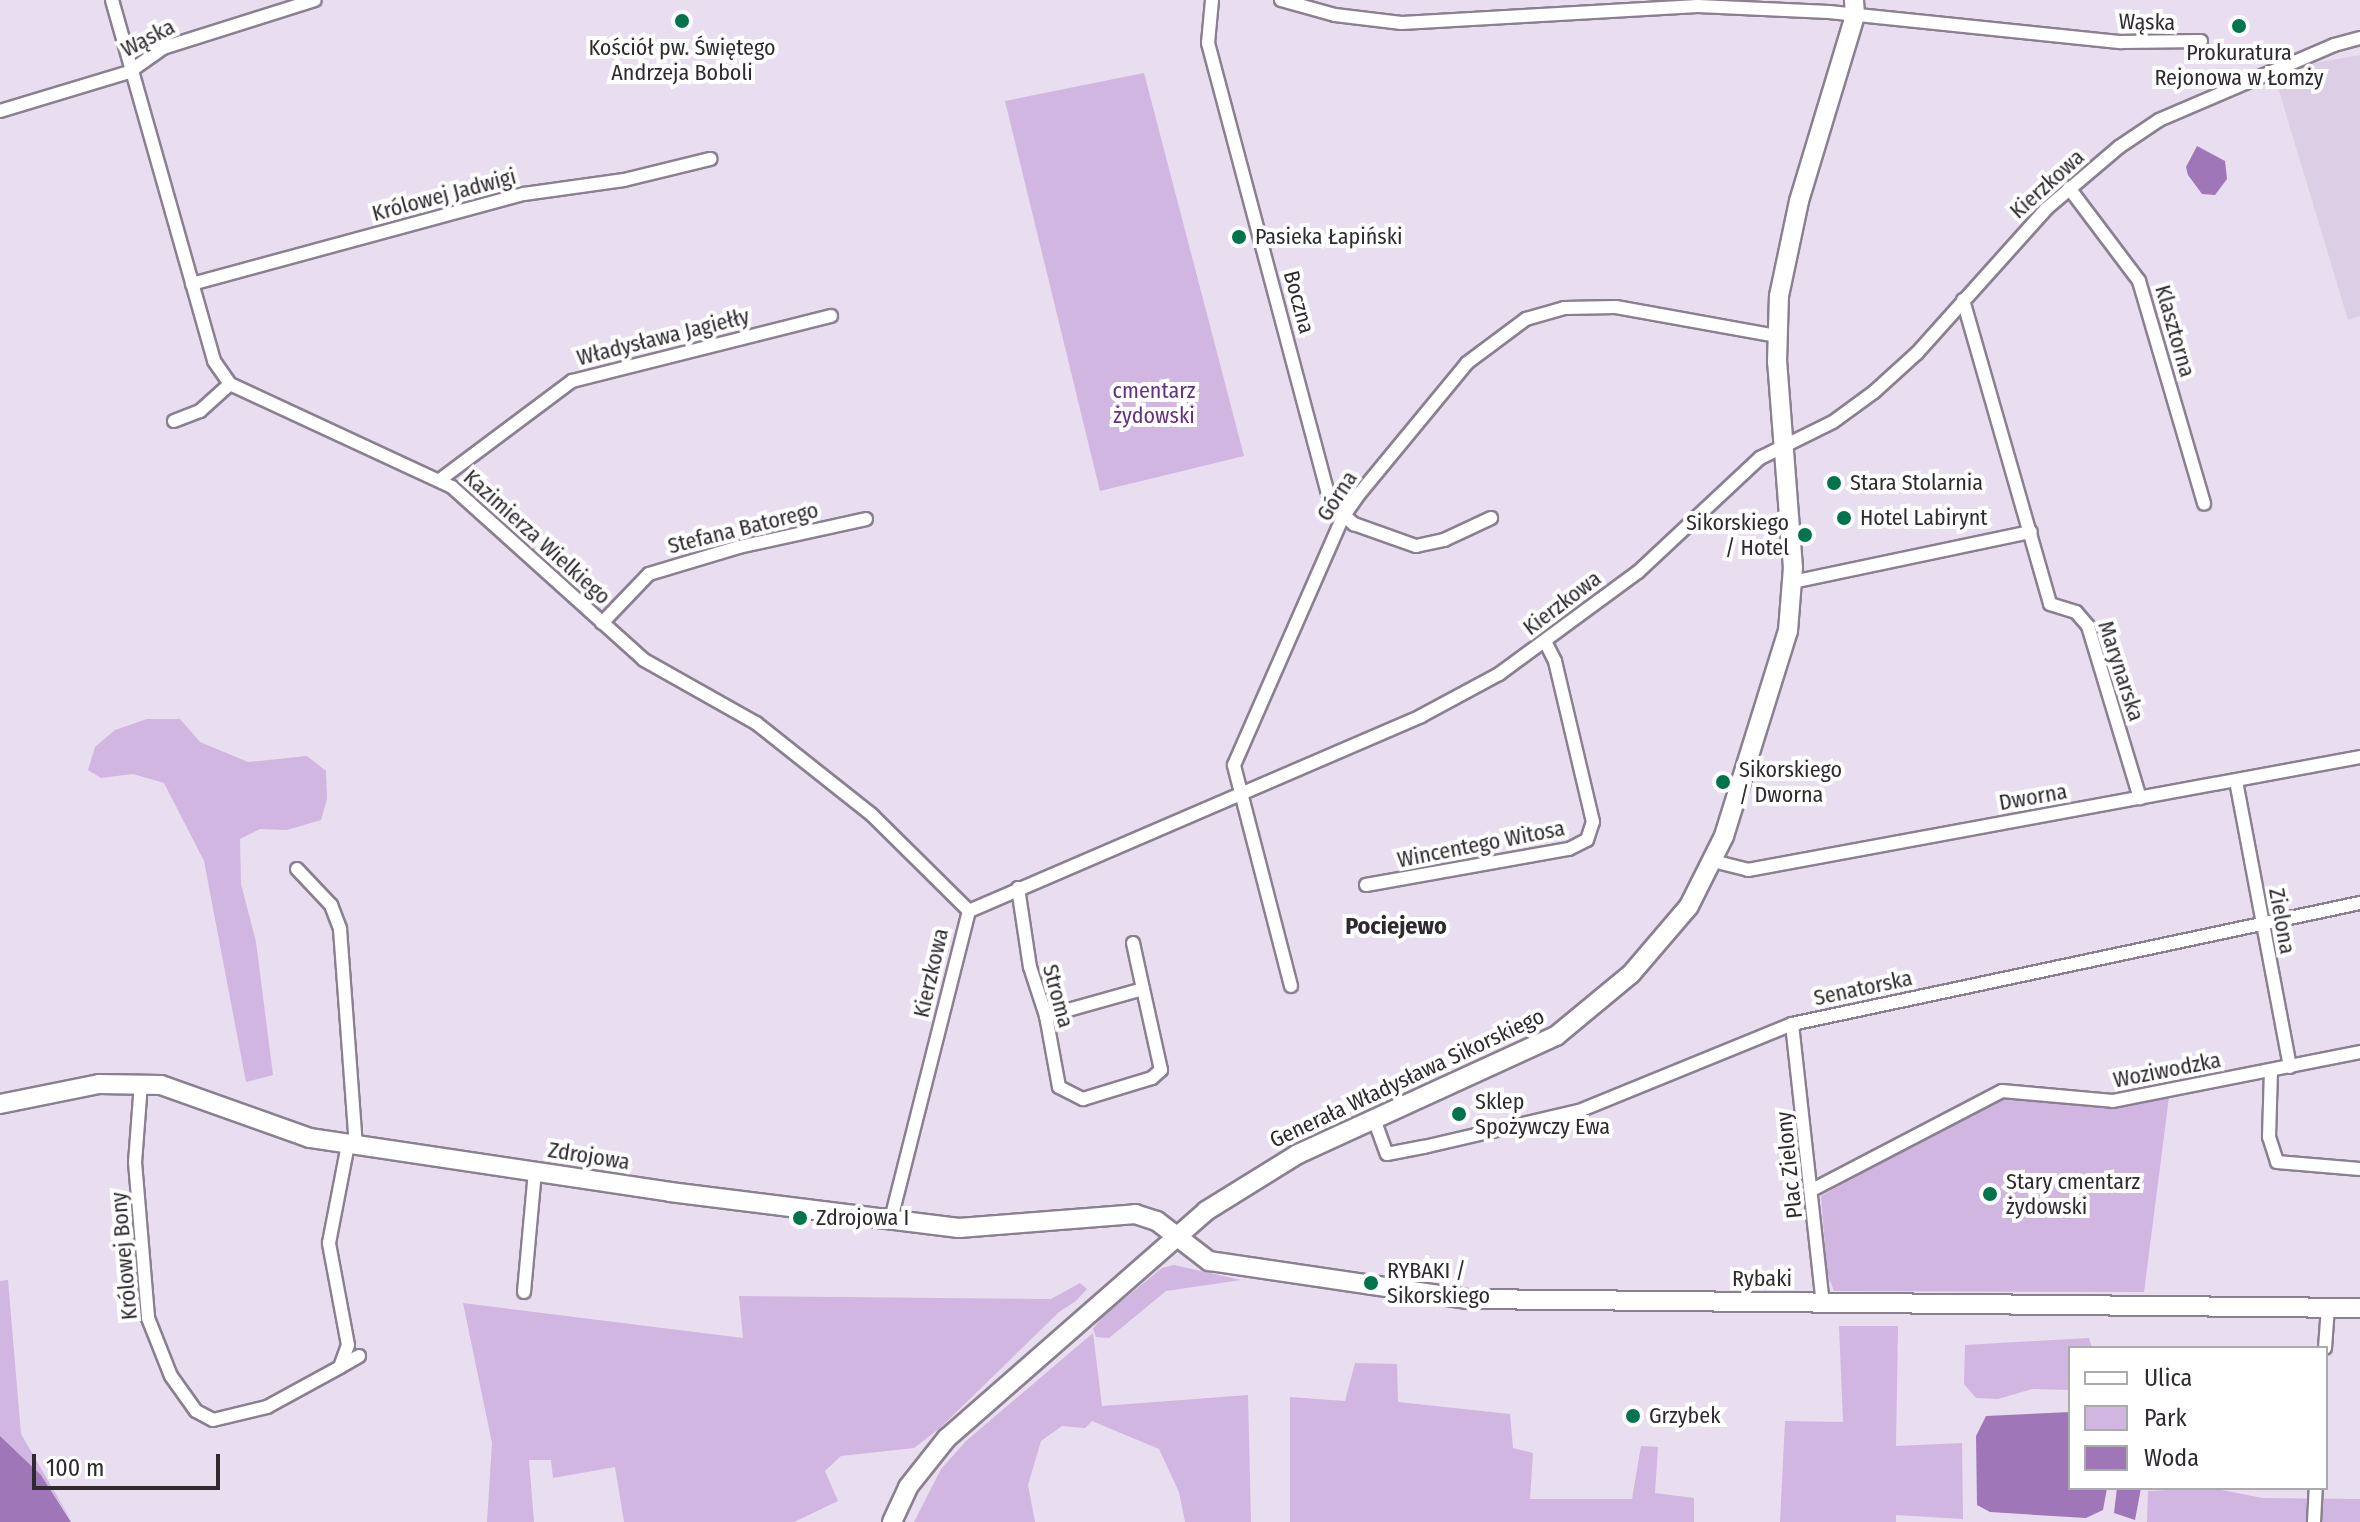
<!DOCTYPE html>
<meta charset="utf-8">
<style>
body{margin:0}
#map{position:relative;width:2360px;height:1522px;overflow:hidden;background:#e9def0;font-family:"Fira Sans Condensed",sans-serif}
div>[style]{position:absolute}
[style*='--x']{left:calc(var(--x)*1px);top:calc(var(--y)*1px);width:calc(var(--w)*1px);rotate:calc(var(--a)*1deg)}
.built>*{inset:0;background:#dccee5}
.green>*{inset:0;background:#d0b6e0}
.water>*{inset:0;background:#9f76b8}
.roads{filter:drop-shadow(2px 0 #8a8090) drop-shadow(-2px 0 #8a8090) drop-shadow(0 2px #8a8090) drop-shadow(0 -2px #8a8090)}
.street>*{height:12px;margin:-6px;padding:0 6px;transform-origin:6px;border-radius:6px;background:#fff}
.secondary>*{height:18px;margin:-9px;padding:0 9px;transform-origin:9px;border-radius:9px;background:#fff}
.dots>*{width:22px;height:22px;translate:-50% -50%;box-sizing:border-box;border:4px solid #fff;border-radius:50%}
span{translate:-50% -50%;white-space:nowrap;text-align:center;line-height:1.15;-webkit-text-stroke:8px #fff;paint-order:stroke}
.street-label{font-size:22px;color:#2e2a30}
.poi-label{font-size:22px;color:#2e2a30}
.left{translate:0 -50%;text-align:left}
.right{translate:-100% -50%;text-align:right}
.park-label{font-size:22px;color:#653081}
.neighbourhood-label{font-size:24px;color:#2e2a30;font-weight:700}
.legend{position:absolute;left:2068px;top:1346px;width:260px;height:144px;box-sizing:border-box;background:#fff;border:2px solid #abaaac;margin:0;padding:10px 14px;list-style:none;font-size:24px;color:#2e2a30}
.legend li{display:flex;align-items:center;gap:16px;height:40px}
.legend b{width:40px;border:2px solid #abaaac}
.scale{position:absolute;left:32px;top:1454px;width:188px;height:36px;box-sizing:border-box;border:4px solid #2e2a30;border-top:0;padding-left:10px;font-size:24px;line-height:28px;white-space:nowrap;color:#2e2a30;-webkit-text-stroke:6px #fff;paint-order:stroke}
</style>
<div id="map">
<div class="built">
<div style="clip-path:polygon(2360px 55px,2360px 316px,2348px 320px,2276px 81px,2315px 63px)"></div>
</div>
<div class="green">
<div style="clip-path:polygon(1144px 73px,1244px 456px,1100px 491px,1005px 101px)"></div>
<div style="clip-path:polygon(147px 719px,180px 719px,200px 742px,248px 762px,307px 756px,326px 771px,327px 799px,321px 820px,287px 830px,260px 829px,240px 839px,241px 884px,256px 942px,273px 1075px,246px 1082px,204px 861px,164px 783px,133px 774px,101px 778px,88px 770px,95px 747px,115px 730px)"></div>
<div style="clip-path:polygon(2018px 1096px,2113px 1108px,2169px 1097px,2144px 1292px,1834px 1291px,1827px 1273px,1821px 1196px,1992px 1100px)"></div>
<div style="clip-path:polygon(1174px 1265px,1241px 1280px,1166px 1291px,1109px 1338px,1096px 1337px,1093px 1329px,1103px 1316px,1162px 1268px)"></div>
<div style="clip-path:polygon(8px 1280px,21px 1434px,72px 1522px,41px 1475px,0 1436px,0 1281px)"></div>
<div style="clip-path:polygon(1080px 1283px,1087px 1289px,1076px 1301px,1059px 1312px,940px 1428px,914px 1448px,841px 1456px,825px 1471px,838px 1501px,794px 1522px,624px 1522px,615px 1467px,553px 1478px,551px 1460px,529px 1460px,534px 1522px,487px 1522px,492px 1443px,463px 1303px,743px 1338px,739px 1296px,1051px 1299px)"></div>
<div style="clip-path:polygon(1839px 1326px,1898px 1326px,1896px 1446px,1962px 1443px,1963px 1519px,1896px 1515px,1896px 1522px,1780px 1522px,1785px 1421px,1843px 1422px)"></div>
<div style="clip-path:polygon(1093px 1333px,1102px 1406px,1248px 1395px,1251px 1522px,1185px 1522px,1179px 1492px,1159px 1449px,1092px 1421px,1085px 1428px,1062px 1426px,1041px 1441px,1028px 1485px,1035px 1522px,914px 1522px,941px 1469px,966px 1441px)"></div>
<div style="clip-path:polygon(2089px 1338px,2092px 1348px,2070px 1348px,2070px 1390px,2032px 1389px,1998px 1399px,1976px 1398px,1964px 1384px,1965px 1345px)"></div>
<div style="clip-path:polygon(1355px 1363px,1397px 1364px,1398px 1402px,1510px 1414px,1513px 1448px,1533px 1453px,1530px 1499px,1632px 1499px,1641px 1446px,1658px 1447px,1655px 1493px,1694px 1498px,1694px 1522px,1290px 1522px,1290px 1397px,1345px 1401px)"></div>
<div style="clip-path:polygon(2211px 1488px,2263px 1498px,2360px 1499px,2360px 1522px,2147px 1522px,2148px 1491px)"></div>
</div>
<div class="water">
<div style="clip-path:polygon(2197px 146px,2225px 161px,2227px 179px,2215px 195px,2202px 194px,2188px 175px,2186px 167px)"></div>
<div style="clip-path:polygon(2070px 1412px,2070px 1488px,2107px 1488px,2103px 1510px,2086px 1518px,1990px 1512px,1977px 1505px,1976px 1436px,1986px 1416px)"></div>
<div style="clip-path:polygon(0 1436px,41px 1475px,71px 1522px,0 1522px)"></div>
<div style="clip-path:polygon(2117px 1488px,2141px 1488px,2135px 1520px,2114px 1513px)"></div>
</div>
<div class="roads">
<div class="street">
<div style="--x:112;--y:0;--w:375;--a:74.2"></div>
<div style="--x:214;--y:361;--w:28;--a:55"></div>
<div style="--x:230;--y:384;--w:245;--a:24.9"></div>
<div style="--x:452;--y:487;--w:258;--a:42"></div>
<div style="--x:644;--y:660;--w:129;--a:29.4"></div>
<div style="--x:756;--y:723;--w:147;--a:38.4"></div>
<div style="--x:871;--y:814;--w:138;--a:44.7"></div>
<div style="--x:1212;--y:0;--w:43;--a:95.3"></div>
<div style="--x:1208;--y:43;--w:475;--a:75.1"></div>
<div style="--x:1330;--y:502;--w:33;--a:43"></div>
<div style="--x:1354;--y:524;--w:66;--a:19.5"></div>
<div style="--x:1416;--y:546;--w:29;--a:-12"></div>
<div style="--x:1444;--y:540;--w:52;--a:-25.1"></div>
<div style="--x:1281;--y:0;--w:56;--a:15.5"></div>
<div style="--x:1335;--y:15;--w:67;--a:6.8"></div>
<div style="--x:1402;--y:23;--w:296;--a:-3.3"></div>
<div style="--x:1698;--y:6;--w:131;--a:2.6"></div>
<div style="--x:1829;--y:12;--w:294;--a:5.9"></div>
<div style="--x:2121;--y:42;--w:80;--a:-0.7"></div>
<div style="--x:0;--y:111;--w:135;--a:-16.8"></div>
<div style="--x:129;--y:72;--w:42;--a:-35.2"></div>
<div style="--x:163;--y:48;--w:159;--a:-17.5"></div>
<div style="--x:2069;--y:188;--w:116;--a:53"></div>
<div style="--x:2139;--y:281;--w:232;--a:73.7"></div>
<div style="--x:192;--y:284;--w:344;--a:-15.2"></div>
<div style="--x:524;--y:194;--w:101;--a:-8"></div>
<div style="--x:624;--y:180;--w:89;--a:-13.7"></div>
<div style="--x:1963;--y:300;--w:316;--a:74"></div>
<div style="--x:2050;--y:604;--w:27;--a:17"></div>
<div style="--x:2076;--y:612;--w:18;--a:49"></div>
<div style="--x:2088;--y:626;--w:180;--a:73.2"></div>
<div style="--x:174;--y:421;--w:28;--a:-21"></div>
<div style="--x:200;--y:411;--w:40;--a:-42"></div>
<div style="--x:441;--y:479;--w:164;--a:-36.8"></div>
<div style="--x:572;--y:381;--w:267;--a:-14.1"></div>
<div style="--x:1793;--y:582;--w:243;--a:-11.9"></div>
<div style="--x:602;--y:623;--w:68;--a:-46.2"></div>
<div style="--x:649;--y:574;--w:94;--a:-16.7"></div>
<div style="--x:739;--y:547;--w:130;--a:-12.4"></div>
<div style="--x:2236;--y:781;--w:291;--a:79.3"></div>
<div style="--x:1713;--y:861;--w:36;--a:14"></div>
<div style="--x:1748;--y:870;--w:622;--a:-10.46"></div>
<div style="--x:297;--y:869;--w:50;--a:46.6"></div>
<div style="--x:331;--y:905;--w:26;--a:69"></div>
<div style="--x:340;--y:929;--w:218;--a:85.8"></div>
<div style="--x:1366;--y:885;--w:206;--a:-10.1"></div>
<div style="--x:1569;--y:849;--w:20;--a:-27"></div>
<div style="--x:1587;--y:840;--w:19;--a:-72"></div>
<div style="--x:1593;--y:822;--w:165;--a:-103.3"></div>
<div style="--x:1555;--y:661;--w:22;--a:-117"></div>
<div style="--x:1018;--y:888;--w:80;--a:81.4"></div>
<div style="--x:1030;--y:967;--w:52;--a:71.9"></div>
<div style="--x:1046;--y:1016;--w:72;--a:79.6"></div>
<div style="--x:1059;--y:1087;--w:27;--a:27"></div>
<div style="--x:1083;--y:1099;--w:72;--a:-16.9"></div>
<div style="--x:1152;--y:1078;--w:12;--a:-42"></div>
<div style="--x:1161;--y:1070;--w:83;--a:-102.5"></div>
<div style="--x:1143;--y:989;--w:101;--a:164.4"></div>
<div style="--x:1133;--y:943;--w:47;--a:77.7"></div>
<div style="--x:1291;--y:986;--w:228;--a:-104.5"></div>
<div style="--x:1234;--y:765;--w:271;--a:-66.3"></div>
<div style="--x:1343;--y:517;--w:29;--a:-55"></div>
<div style="--x:1360;--y:493;--w:168;--a:-50.5"></div>
<div style="--x:1467;--y:363;--w:74;--a:-36.7"></div>
<div style="--x:1526;--y:319;--w:40;--a:-16"></div>
<div style="--x:1564;--y:308;--w:52;--a:-1.1"></div>
<div style="--x:1616;--y:307;--w:164;--a:10.2"></div>
<div style="--x:1792;--y:1024;--w:281;--a:83.7"></div>
<div style="--x:2271;--y:1070;--w:67;--a:91.7"></div>
<div style="--x:2269;--y:1137;--w:26;--a:72"></div>
<div style="--x:2277;--y:1162;--w:83;--a:4.8"></div>
<div style="--x:141;--y:1083;--w:79;--a:94.3"></div>
<div style="--x:135;--y:1162;--w:157;--a:85.2"></div>
<div style="--x:148;--y:1318;--w:62;--a:68.4"></div>
<div style="--x:171;--y:1376;--w:43;--a:54.5"></div>
<div style="--x:196;--y:1411;--w:19;--a:28"></div>
<div style="--x:213;--y:1420;--w:56;--a:-13.5"></div>
<div style="--x:267;--y:1407;--w:83;--a:-28.7"></div>
<div style="--x:340;--y:1367;--w:23;--a:-70"></div>
<div style="--x:348;--y:1345;--w:104;--a:-100.6"></div>
<div style="--x:329;--y:1243;--w:101;--a:-79.1"></div>
<div style="--x:1374;--y:1119;--w:37;--a:70"></div>
<div style="--x:1387;--y:1154;--w:38;--a:-11"></div>
<div style="--x:1424;--y:1147;--w:159;--a:-13.1"></div>
<div style="--x:1579;--y:1111;--w:230;--a:-22.2"></div>
<div style="--x:1792;--y:1024;--w:581;--a:-12.03"></div>
<div style="--x:1812;--y:1190;--w:214;--a:-27.5"></div>
<div style="--x:2002;--y:1091;--w:111;--a:5.1"></div>
<div style="--x:2113;--y:1101;--w:252;--a:-11.2"></div>
<div style="--x:891;--y:1219;--w:318;--a:-75.8"></div>
<div style="--x:969;--y:911;--w:492;--a:-23.3"></div>
<div style="--x:1421;--y:716;--w:89;--a:-28.3"></div>
<div style="--x:1499;--y:674;--w:172;--a:-36.3"></div>
<div style="--x:1638;--y:572;--w:167;--a:-43.1"></div>
<div style="--x:1760;--y:458;--w:81;--a:-26.3"></div>
<div style="--x:1833;--y:422;--w:51;--a:-36.2"></div>
<div style="--x:1874;--y:392;--w:58;--a:-42.2"></div>
<div style="--x:1917;--y:353;--w:193;--a:-48.1"></div>
<div style="--x:2046;--y:209;--w:96;--a:-40.3"></div>
<div style="--x:2119;--y:147;--w:48;--a:-34"></div>
<div style="--x:2159;--y:120;--w:190;--a:-23.2"></div>
<div style="--x:2334;--y:45;--w:27;--a:-15"></div>
<div style="--x:524;--y:1292;--w:121;--a:-84.8"></div>
<div style="--x:2325;--y:1348;--w:41;--a:-85.8"></div>
<div style="--x:340;--y:1367;--w:22;--a:-30"></div>
<div style="--x:2314;--y:1522;--w:34;--a:-87"></div>
</div>
<div class="secondary">
<div style="--x:0;--y:1104;--w:101;--a:-11.4"></div>
<div style="--x:99;--y:1084;--w:62;--a:0.9"></div>
<div style="--x:161;--y:1085;--w:158;--a:19.6"></div>
<div style="--x:310;--y:1138;--w:364;--a:8.5"></div>
<div style="--x:670;--y:1192;--w:291;--a:7.1"></div>
<div style="--x:959;--y:1228;--w:177;--a:-4.5"></div>
<div style="--x:1135;--y:1214;--w:23;--a:18"></div>
<div style="--x:1157;--y:1221;--w:66;--a:37.6"></div>
<div style="--x:1209;--y:1261;--w:261;--a:8.4"></div>
<div style="--x:1467;--y:1299;--w:893;--a:0.58"></div>
<div style="--x:892;--y:1522;--w:38;--a:-65"></div>
<div style="--x:908;--y:1487;--w:63;--a:-51.5"></div>
<div style="--x:947;--y:1438;--w:344;--a:-41.2"></div>
<div style="--x:1206;--y:1211;--w:108;--a:-31.8"></div>
<div style="--x:1298;--y:1154;--w:284;--a:-24.6"></div>
<div style="--x:1556;--y:1036;--w:97;--a:-39.6"></div>
<div style="--x:1631;--y:974;--w:89;--a:-49.5"></div>
<div style="--x:1689;--y:906;--w:78;--a:-63.4"></div>
<div style="--x:1724;--y:836;--w:215;--a:-72.7"></div>
<div style="--x:1788;--y:631;--w:63;--a:-85.5"></div>
<div style="--x:1793;--y:568;--w:207;--a:-94.4"></div>
<div style="--x:1777;--y:362;--w:66;--a:-88.3"></div>
<div style="--x:1779;--y:296;--w:97;--a:-78.1"></div>
<div style="--x:1799;--y:201;--w:194;--a:-73.2"></div>
<div style="--x:1855;--y:15;--w:15;--a:-94"></div>
</div>
</div>
<div class="dots">
<div style="left:682px;top:21px;background:#01744e"></div>
<div style="left:2239px;top:26px;background:#01744e"></div>
<div style="left:1239px;top:237px;background:#01744e"></div>
<div style="left:1834px;top:483px;background:#01744e"></div>
<div style="left:1844px;top:518px;background:#01744e"></div>
<div style="left:1805px;top:535px;background:#01744e"></div>
<div style="left:1723px;top:782px;background:#01744e"></div>
<div style="left:1459px;top:1114px;background:#01744e"></div>
<div style="left:1990px;top:1194px;background:#01744e"></div>
<div style="left:800px;top:1218px;background:#01744e"></div>
<div style="left:1371px;top:1283px;background:#01744e"></div>
<div style="left:1633px;top:1416px;background:#01744e"></div>
</div>
<div class="street-label">
<span style="left:2147px;top:22px;rotate:1deg">Wąska</span>
<span style="left:148px;top:38px;rotate:-27deg">Wąska</span>
<span style="left:2047px;top:184px;rotate:-42deg">Kierzkowa</span>
<span style="left:444px;top:195px;rotate:-15deg">Królowej Jadwigi</span>
<span style="left:1299px;top:302px;rotate:75deg">Boczna</span>
<span style="left:2175px;top:331px;rotate:74deg">Klasztorna</span>
<span style="left:663px;top:337px;rotate:-14deg">Władysława Jagiełły</span>
<span style="left:1337px;top:496px;rotate:-57deg">Górna</span>
<span style="left:743px;top:528px;rotate:-14deg">Stefana Batorego</span>
<span style="left:537px;top:537px;rotate:42deg">Kazimierza Wielkiego</span>
<span style="left:1562px;top:603px;rotate:-37deg">Kierzkowa</span>
<span style="left:2121px;top:671px;rotate:72deg">Marynarska</span>
<span style="left:2033px;top:797px;rotate:-10deg">Dworna</span>
<span style="left:1481px;top:844px;rotate:-11deg">Wincentego Witosa</span>
<span style="left:2282px;top:921px;rotate:80deg">Zielona</span>
<span style="left:931px;top:973px;rotate:-77deg">Kierzkowa</span>
<span style="left:1863px;top:988px;rotate:-12deg">Senatorska</span>
<span style="left:1058px;top:996px;rotate:75deg">Stroma</span>
<span style="left:2167px;top:1070px;rotate:-11deg">Woziwodzka</span>
<span style="left:1407px;top:1078px;rotate:-25deg">Generała Władysława Sikorskiego</span>
<span style="left:589px;top:1156px;rotate:9deg">Zdrojowa</span>
<span style="left:1789px;top:1165px;rotate:-96deg">Plac Zielony</span>
<span style="left:124px;top:1256px;rotate:-95deg">Królowej Bony</span>
<span style="left:1762px;top:1279px">Rybaki</span>
</div>
<div class="poi-label">
<span style="left:682px;top:60px">Kościół pw. Świętego<br>Andrzeja Boboli</span>
<span style="left:2239px;top:65px">Prokuratura<br>Rejonowa w Łomży</span>
<span class="left" style="left:1255px;top:237px">Pasieka Łapiński</span>
<span class="left" style="left:1850px;top:483px">Stara Stolarnia</span>
<span class="left" style="left:1860px;top:518px">Hotel Labirynt</span>
<span class="right" style="left:1789px;top:535px">Sikorskiego<br>/ Hotel</span>
<span class="left" style="left:1739px;top:782px">Sikorskiego<br>/ Dworna</span>
<span class="left" style="left:1475px;top:1114px">Sklep<br>Spożywczy Ewa</span>
<span class="left" style="left:2006px;top:1194px">Stary cmentarz<br>żydowski</span>
<span class="left" style="left:816px;top:1218px">Zdrojowa I</span>
<span class="left" style="left:1387px;top:1283px">RYBAKI /<br>Sikorskiego</span>
<span class="left" style="left:1649px;top:1416px">Grzybek</span>
</div>
<div class="park-label">
<span style="left:1154px;top:403px">cmentarz<br>żydowski</span>
</div>
<div class="neighbourhood-label">
<span style="left:1396px;top:927px">Pociejewo</span>
</div>
<ul class="legend">
<li><b style="height:10px;background:#fff"></b>Ulica</li>
<li><b style="height:22px;background:#d0b6e0"></b>Park</li>
<li><b style="height:22px;background:#9f76b8"></b>Woda</li>
</ul>
<div class="scale">100 m</div>
</div>
